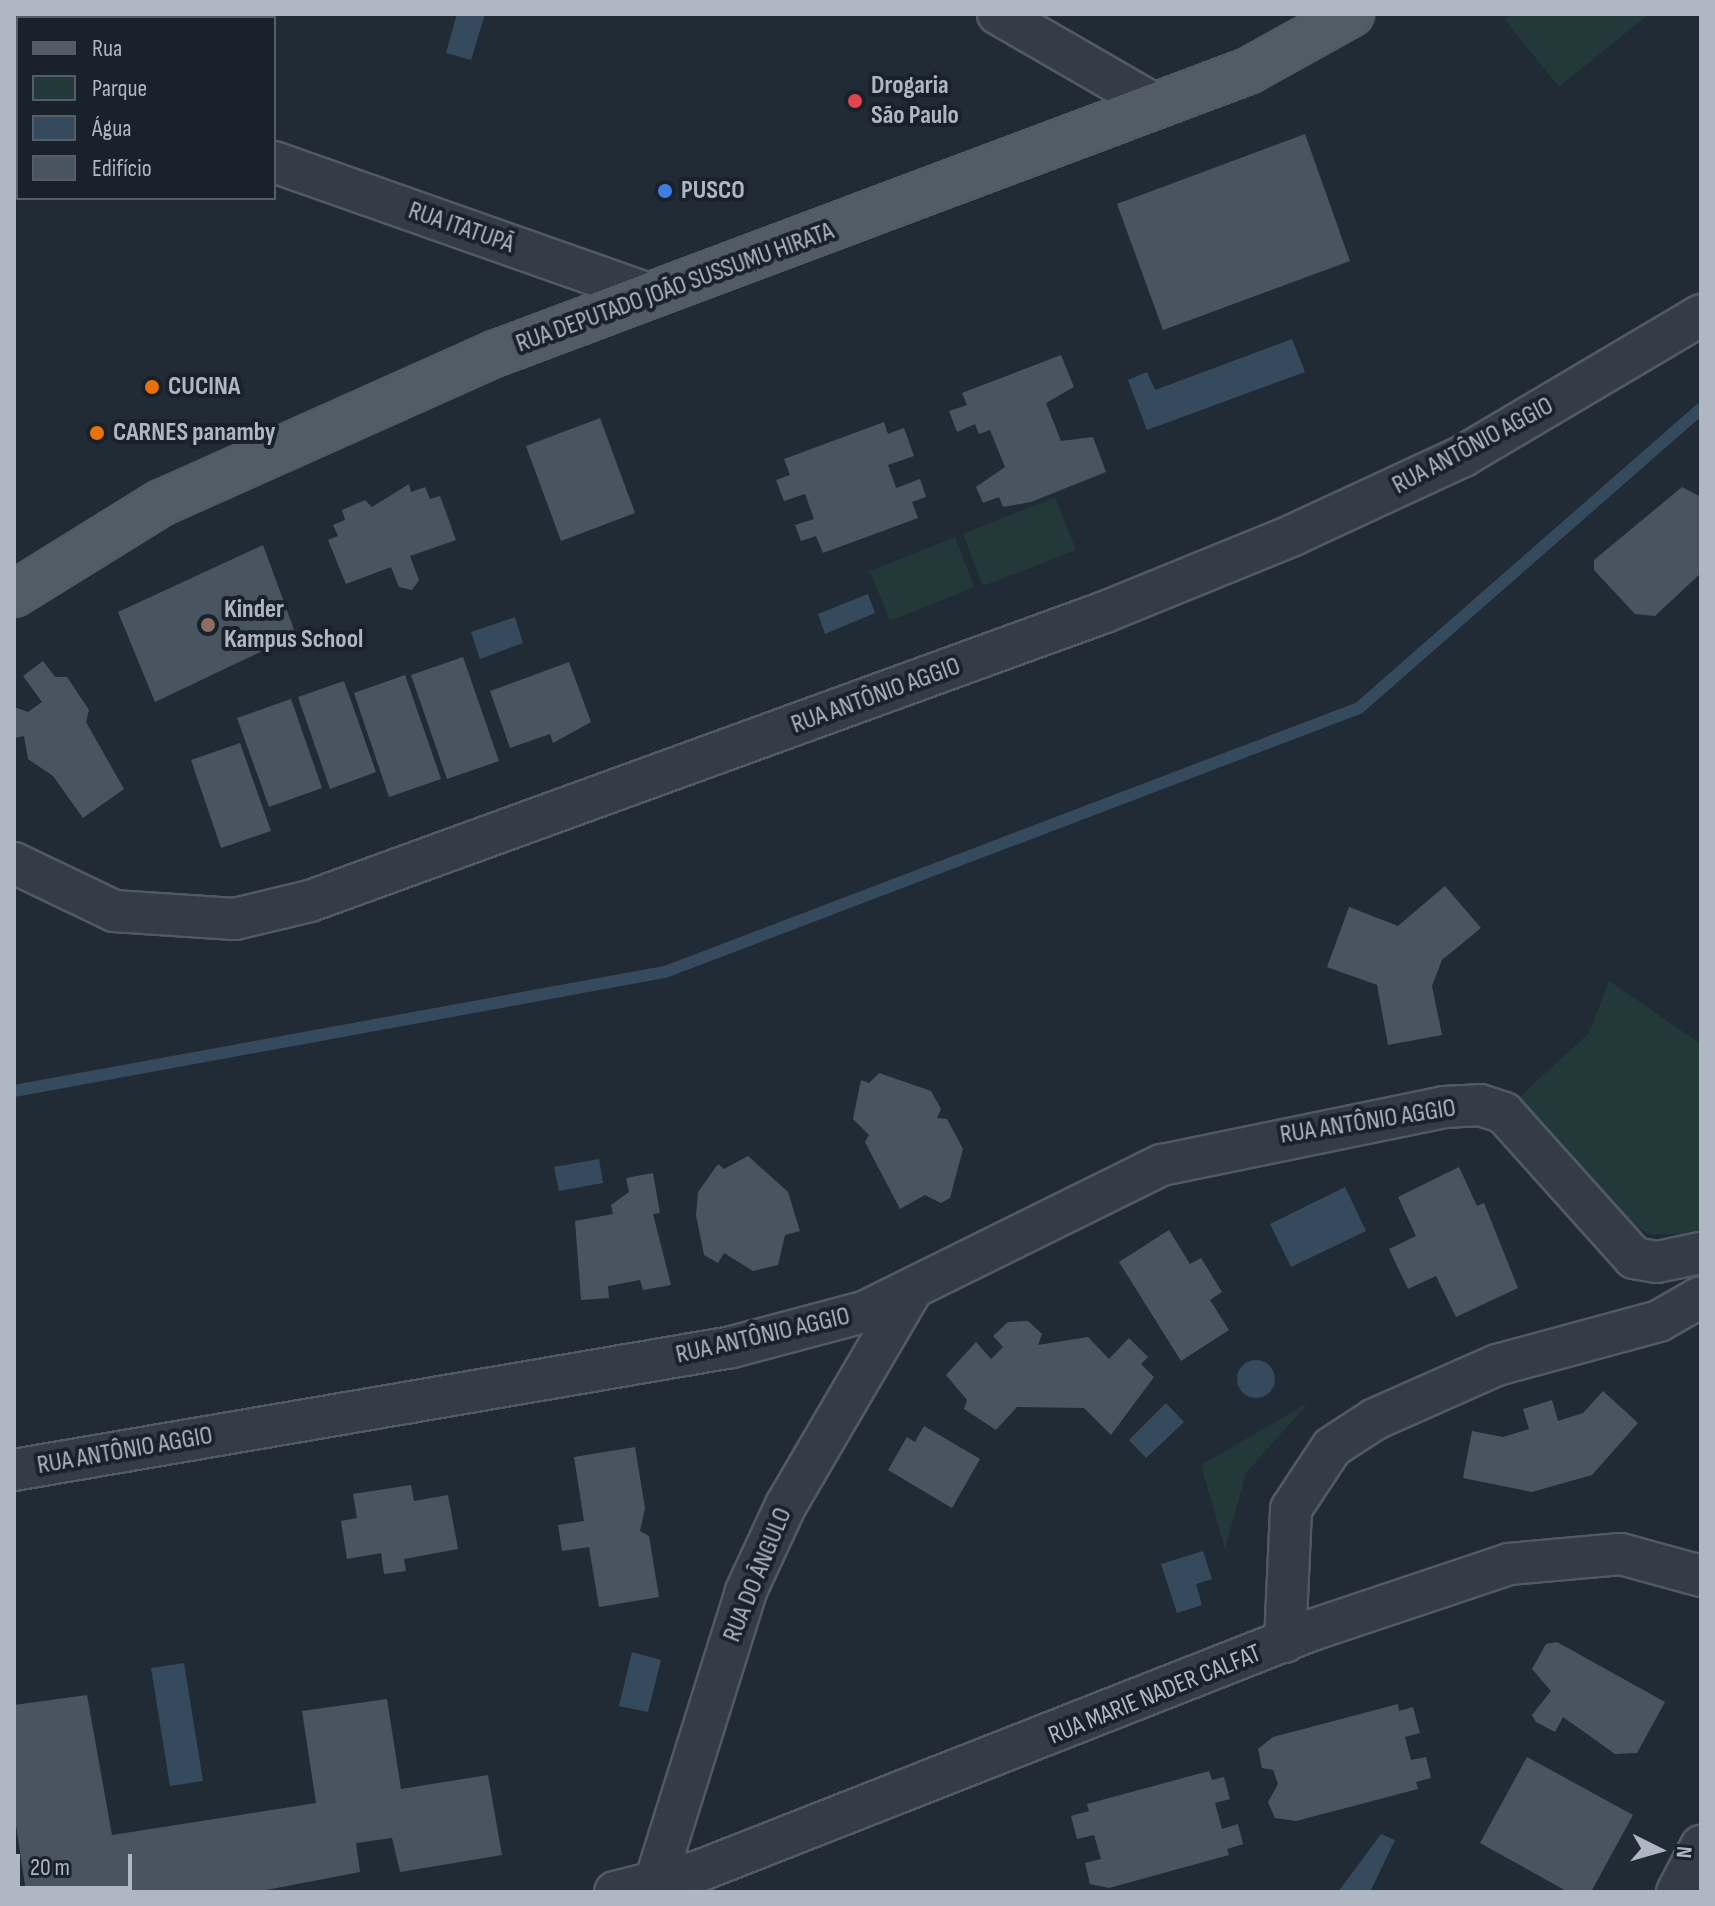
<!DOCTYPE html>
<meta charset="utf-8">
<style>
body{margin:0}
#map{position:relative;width:1715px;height:1906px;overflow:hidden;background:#202b36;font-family:"Sofia Sans Condensed",sans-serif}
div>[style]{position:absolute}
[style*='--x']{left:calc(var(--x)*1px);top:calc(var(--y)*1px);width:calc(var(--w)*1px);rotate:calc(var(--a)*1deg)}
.green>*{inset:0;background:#233838}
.water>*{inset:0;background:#364a5e}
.round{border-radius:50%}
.stream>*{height:12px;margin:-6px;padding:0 6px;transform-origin:6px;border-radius:6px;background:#364a5e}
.building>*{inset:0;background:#485561}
.roads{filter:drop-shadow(2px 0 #515a64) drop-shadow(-2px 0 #515a64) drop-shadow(0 2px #515a64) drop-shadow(0 -2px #515a64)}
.minor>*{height:40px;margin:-20px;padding:0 20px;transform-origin:20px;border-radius:20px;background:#343d46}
.major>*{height:44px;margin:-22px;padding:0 22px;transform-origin:22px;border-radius:22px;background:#515c66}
.dots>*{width:22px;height:22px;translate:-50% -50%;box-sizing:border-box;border:4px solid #19222b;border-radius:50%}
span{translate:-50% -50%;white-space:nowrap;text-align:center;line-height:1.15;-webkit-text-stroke:8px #19222b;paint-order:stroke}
.poi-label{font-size:26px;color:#aeb7c3;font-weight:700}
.left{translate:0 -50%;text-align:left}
.street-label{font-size:26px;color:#aeb7c3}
.frame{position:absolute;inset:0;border:16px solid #aeb7c3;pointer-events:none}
.legend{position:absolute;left:16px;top:16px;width:260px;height:184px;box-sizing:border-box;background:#19222b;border:2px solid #555e68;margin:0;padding:10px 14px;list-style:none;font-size:24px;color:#aeb7c3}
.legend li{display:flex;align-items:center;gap:16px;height:40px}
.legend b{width:40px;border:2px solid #555e68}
.north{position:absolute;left:1619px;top:1810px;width:80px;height:80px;-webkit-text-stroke:6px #19222b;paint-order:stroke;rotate:95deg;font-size:22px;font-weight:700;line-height:32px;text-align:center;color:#aeb7c3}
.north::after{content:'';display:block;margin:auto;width:28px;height:36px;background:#aeb7c3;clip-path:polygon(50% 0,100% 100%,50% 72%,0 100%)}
.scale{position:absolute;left:16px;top:1854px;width:116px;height:36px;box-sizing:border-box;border:4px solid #aeb7c3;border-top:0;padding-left:10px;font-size:24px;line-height:28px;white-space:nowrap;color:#aeb7c3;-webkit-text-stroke:6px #19222b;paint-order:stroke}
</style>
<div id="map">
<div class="green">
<div style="clip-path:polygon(1512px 14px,1649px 14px,1559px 87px,1505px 20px)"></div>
<div style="clip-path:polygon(1055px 497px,1076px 550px,983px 586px,963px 534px)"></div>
<div style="clip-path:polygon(955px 537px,974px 587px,890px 621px,870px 571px)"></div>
<div style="clip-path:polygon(1609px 981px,1701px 1044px,1701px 1231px,1692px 1235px,1647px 1234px,1600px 1196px,1515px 1101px,1589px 1033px)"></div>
<div style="clip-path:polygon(1308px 1403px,1246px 1473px,1225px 1549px,1201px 1465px)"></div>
</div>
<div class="water">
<div style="clip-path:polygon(457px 14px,485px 14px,471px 60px,446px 53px)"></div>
<div style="clip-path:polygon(1292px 339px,1305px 372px,1147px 430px,1128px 380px,1147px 372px,1155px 390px)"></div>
<div style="clip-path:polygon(868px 594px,875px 613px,825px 634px,818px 614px)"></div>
<div style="clip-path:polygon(515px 617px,523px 643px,480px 659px,471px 632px)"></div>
<div style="clip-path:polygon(599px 1159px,603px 1183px,559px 1191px,554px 1167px)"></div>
<div style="clip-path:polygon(1345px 1187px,1366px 1231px,1291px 1267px,1270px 1224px)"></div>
<div class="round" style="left:1237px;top:1360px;width:38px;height:38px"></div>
<div style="clip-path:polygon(1166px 1403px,1184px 1422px,1146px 1458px,1129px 1440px)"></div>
<div style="clip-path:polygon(1203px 1551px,1212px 1579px,1196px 1584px,1202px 1605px,1177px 1613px,1161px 1564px)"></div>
<div style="clip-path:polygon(632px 1652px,661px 1660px,648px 1712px,619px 1706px)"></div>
<div style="clip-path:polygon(184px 1663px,203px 1781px,170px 1786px,151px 1668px)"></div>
<div style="clip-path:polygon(1381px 1834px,1395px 1840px,1370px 1892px,1338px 1892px)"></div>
</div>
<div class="stream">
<div style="--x:14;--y:1091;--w:662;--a:-10.36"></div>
<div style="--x:665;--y:972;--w:743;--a:-20.83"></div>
<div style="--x:1359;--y:708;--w:454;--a:-41.2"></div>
</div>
<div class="building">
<div style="clip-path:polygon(1305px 134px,1350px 261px,1163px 330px,1117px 204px)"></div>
<div style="clip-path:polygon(1061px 355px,1074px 387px,1046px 403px,1061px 441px,1093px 437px,1106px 472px,1031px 502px,1003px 507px,999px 497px,983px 503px,976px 487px,1005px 467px,990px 430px,979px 434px,975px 424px,957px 432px,949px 411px,967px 405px,962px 393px)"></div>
<div style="clip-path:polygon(600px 418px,635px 513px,561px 541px,526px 446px)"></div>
<div style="clip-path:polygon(884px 422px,888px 434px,904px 428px,914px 456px,888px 465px,896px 488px,920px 479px,926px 497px,912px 502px,918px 518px,823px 553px,816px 536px,801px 541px,795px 525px,814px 519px,805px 494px,784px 501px,776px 480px,790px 475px,784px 459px)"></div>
<div style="clip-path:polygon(409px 484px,411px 492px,425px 487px,430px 499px,440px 496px,456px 540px,410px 556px,419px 580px,412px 590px,399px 587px,391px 567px,346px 584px,328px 540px,338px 536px,333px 525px,345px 520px,342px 510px,365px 500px,372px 507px)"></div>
<div style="clip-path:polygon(1682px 487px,1701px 497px,1701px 573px,1655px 616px,1635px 614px,1594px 570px,1594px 560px)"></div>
<div style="clip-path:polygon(263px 545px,296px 635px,155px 702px,118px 612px)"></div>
<div style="clip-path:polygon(463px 657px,499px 761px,447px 779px,411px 675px)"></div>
<div style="clip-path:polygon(43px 661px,55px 677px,67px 677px,89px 710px,86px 722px,124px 789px,83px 818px,53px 776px,28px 759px,24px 736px,14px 738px,14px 707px,28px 712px,42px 702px,23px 676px)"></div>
<div style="clip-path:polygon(569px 662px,591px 722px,553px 743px,550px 734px,510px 748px,490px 691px)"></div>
<div style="clip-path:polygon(405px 675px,441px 779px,389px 797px,354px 693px)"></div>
<div style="clip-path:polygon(344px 681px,376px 772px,330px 789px,298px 697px)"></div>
<div style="clip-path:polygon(291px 699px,322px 788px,269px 807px,237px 718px)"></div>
<div style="clip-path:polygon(240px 743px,271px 831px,221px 848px,191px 760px)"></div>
<div style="clip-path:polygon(1445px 886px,1481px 928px,1442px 960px,1432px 986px,1442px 1035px,1388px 1045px,1377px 985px,1327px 967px,1349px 907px,1398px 926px)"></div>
<div style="clip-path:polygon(879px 1073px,931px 1091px,941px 1109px,937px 1118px,947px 1119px,963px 1149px,950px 1198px,941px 1203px,925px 1195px,900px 1209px,865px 1142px,869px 1135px,853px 1119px,861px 1080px,869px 1083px)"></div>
<div style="clip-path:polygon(748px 1156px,788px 1192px,800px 1231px,785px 1235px,778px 1265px,753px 1271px,724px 1253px,718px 1263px,704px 1255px,696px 1215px,698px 1192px,718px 1164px,724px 1169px)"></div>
<div style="clip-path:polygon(1459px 1167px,1477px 1206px,1484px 1203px,1518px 1288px,1456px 1317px,1436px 1276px,1408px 1289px,1389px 1249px,1416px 1236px,1398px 1197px)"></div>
<div style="clip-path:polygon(653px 1173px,660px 1213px,653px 1214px,671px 1285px,643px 1290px,640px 1280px,608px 1286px,609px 1298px,581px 1300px,575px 1221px,613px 1214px,611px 1205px,629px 1192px,626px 1178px)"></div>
<div style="clip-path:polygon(1169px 1230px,1190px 1264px,1201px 1258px,1222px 1292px,1210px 1300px,1229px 1330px,1181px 1361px,1119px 1262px)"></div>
<div style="clip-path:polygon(1028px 1321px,1042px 1334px,1038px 1345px,1088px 1337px,1109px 1359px,1129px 1338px,1148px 1357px,1141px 1364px,1154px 1377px,1111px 1435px,1084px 1408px,1017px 1407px,996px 1430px,964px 1409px,967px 1400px,946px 1375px,976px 1342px,991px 1359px,1003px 1347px,993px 1336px,1008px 1322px)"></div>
<div style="clip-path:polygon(1603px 1391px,1638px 1423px,1592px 1475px,1532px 1492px,1463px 1478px,1472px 1431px,1503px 1437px,1529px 1429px,1523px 1409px,1552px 1400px,1558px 1421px,1583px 1413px)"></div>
<div style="clip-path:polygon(924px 1426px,980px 1459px,952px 1508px,888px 1470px,907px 1437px,915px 1442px)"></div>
<div style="clip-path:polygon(635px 1447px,645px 1508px,640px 1531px,649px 1536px,659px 1597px,599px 1607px,589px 1547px,562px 1551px,558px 1525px,584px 1521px,574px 1457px)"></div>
<div style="clip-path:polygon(411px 1485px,414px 1501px,448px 1495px,458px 1549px,404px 1559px,406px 1571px,384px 1574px,381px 1553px,347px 1559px,341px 1521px,357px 1518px,353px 1494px)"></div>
<div style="clip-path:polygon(1557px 1642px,1665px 1702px,1637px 1753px,1615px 1754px,1563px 1717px,1555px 1732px,1536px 1722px,1532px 1715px,1551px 1691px,1532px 1669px,1546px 1644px)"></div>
<div style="clip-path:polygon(87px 1695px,112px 1835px,316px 1803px,302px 1711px,387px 1699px,401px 1789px,488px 1775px,502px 1855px,400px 1872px,392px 1838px,356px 1843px,360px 1872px,256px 1892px,26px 1892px,14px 1812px,14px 1705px)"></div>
<div style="clip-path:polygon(1398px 1704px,1399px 1711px,1413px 1707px,1420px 1733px,1405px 1737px,1411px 1760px,1426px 1757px,1431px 1778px,1416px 1782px,1418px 1789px,1296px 1821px,1275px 1818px,1268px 1802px,1278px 1784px,1273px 1770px,1262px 1768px,1258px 1749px,1273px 1737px)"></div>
<div style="clip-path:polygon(1527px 1757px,1633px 1815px,1591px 1892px,1568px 1892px,1480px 1843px)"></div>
<div style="clip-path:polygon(1209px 1771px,1212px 1780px,1224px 1777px,1230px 1799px,1215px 1803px,1222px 1829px,1238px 1824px,1243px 1844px,1227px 1849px,1229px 1855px,1109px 1888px,1090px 1884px,1085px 1863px,1101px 1859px,1094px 1835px,1077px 1839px,1071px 1816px,1089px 1811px,1087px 1804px)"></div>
</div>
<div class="roads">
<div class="minor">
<div style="--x:998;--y:14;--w:178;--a:30"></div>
<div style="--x:14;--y:71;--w:4;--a:27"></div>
<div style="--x:274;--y:162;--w:398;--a:19.4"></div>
<div style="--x:14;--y:863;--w:111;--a:25.6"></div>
<div style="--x:114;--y:911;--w:121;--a:3.8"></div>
<div style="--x:235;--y:919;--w:77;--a:-13.5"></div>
<div style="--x:310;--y:901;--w:846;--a:-19.98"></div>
<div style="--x:1105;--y:612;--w:201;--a:-22.2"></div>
<div style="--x:1291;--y:536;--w:190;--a:-24.9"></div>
<div style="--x:1463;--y:456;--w:277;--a:-30.6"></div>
<div style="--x:14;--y:1470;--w:728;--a:-9.72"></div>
<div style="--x:732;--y:1347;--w:137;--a:-14.9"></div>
<div style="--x:864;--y:1312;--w:332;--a:-26.3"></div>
<div style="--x:1162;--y:1165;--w:288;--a:-11.6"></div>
<div style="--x:1444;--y:1107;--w:36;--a:-3"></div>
<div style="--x:1480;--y:1105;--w:25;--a:18"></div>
<div style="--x:1504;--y:1113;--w:195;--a:48.1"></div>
<div style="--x:1634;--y:1258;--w:23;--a:10"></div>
<div style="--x:1657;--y:1262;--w:45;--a:-11.6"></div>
<div style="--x:1285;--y:1642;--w:133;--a:-87.4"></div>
<div style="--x:1291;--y:1509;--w:74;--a:-56.5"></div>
<div style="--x:1332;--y:1447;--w:51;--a:-33.1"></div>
<div style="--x:1375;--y:1419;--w:133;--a:-23.9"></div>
<div style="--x:1497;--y:1365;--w:168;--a:-15.2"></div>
<div style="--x:1659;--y:1321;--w:48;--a:-29.7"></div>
<div style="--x:655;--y:1882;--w:305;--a:-72.6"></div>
<div style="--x:746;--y:1591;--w:95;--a:-65.1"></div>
<div style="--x:786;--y:1505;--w:248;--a:-59.7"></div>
<div style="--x:615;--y:1892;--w:87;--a:-14"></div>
<div style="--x:699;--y:1871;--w:659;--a:-21.46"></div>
<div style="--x:1312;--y:1630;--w:208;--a:-18.5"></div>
<div style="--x:1509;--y:1564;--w:112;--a:-5.1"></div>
<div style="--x:1621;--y:1554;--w:83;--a:15.4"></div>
<div style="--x:1677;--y:1892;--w:52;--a:-62.4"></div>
</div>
<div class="major">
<div style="--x:14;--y:594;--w:173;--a:-31.8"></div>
<div style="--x:161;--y:503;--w:368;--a:-24.1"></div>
<div style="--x:497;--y:353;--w:802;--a:-20.58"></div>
<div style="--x:1248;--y:71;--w:118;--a:-29"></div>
</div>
</div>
<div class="dots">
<div style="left:855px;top:101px;background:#e0444e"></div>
<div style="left:665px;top:191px;background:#3f7fe0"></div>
<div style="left:152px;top:387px;background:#e8710a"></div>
<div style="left:97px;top:433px;background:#e8710a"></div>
<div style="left:208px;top:625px;background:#8d6e63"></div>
</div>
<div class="poi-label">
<span class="left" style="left:871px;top:101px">Drogaria<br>São Paulo</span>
<span class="left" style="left:681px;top:191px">PUSCO</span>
<span class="left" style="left:168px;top:387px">CUCINA</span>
<span class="left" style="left:113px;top:433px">CARNES panamby</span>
<span class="left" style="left:224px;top:625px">Kinder<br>Kampus School</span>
</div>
<div class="street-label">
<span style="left:461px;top:228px;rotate:19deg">RUA ITATUPÃ</span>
<span style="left:675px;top:288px;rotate:-20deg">RUA DEPUTADO JOÃO SUSSUMU HIRATA</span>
<span style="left:1473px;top:446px;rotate:-28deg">RUA ANTÔNIO AGGIO</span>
<span style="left:876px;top:696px;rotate:-20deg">RUA ANTÔNIO AGGIO</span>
<span style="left:1368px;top:1122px;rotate:-9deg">RUA ANTÔNIO AGGIO</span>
<span style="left:763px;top:1336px;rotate:-13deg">RUA ANTÔNIO AGGIO</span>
<span style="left:125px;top:1451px;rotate:-10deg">RUA ANTÔNIO AGGIO</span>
<span style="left:758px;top:1575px;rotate:-68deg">RUA DO ÂNGULO</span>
<span style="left:1155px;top:1695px;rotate:-22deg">RUA MARIE NADER CALFAT</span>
</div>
<div class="frame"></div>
<ul class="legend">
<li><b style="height:10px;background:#515c66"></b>Rua</li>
<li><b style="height:22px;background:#233838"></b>Parque</li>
<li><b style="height:22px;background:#364a5e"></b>Água</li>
<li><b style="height:22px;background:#485561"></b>Edifício</li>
</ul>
<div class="north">N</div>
<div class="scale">20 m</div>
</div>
